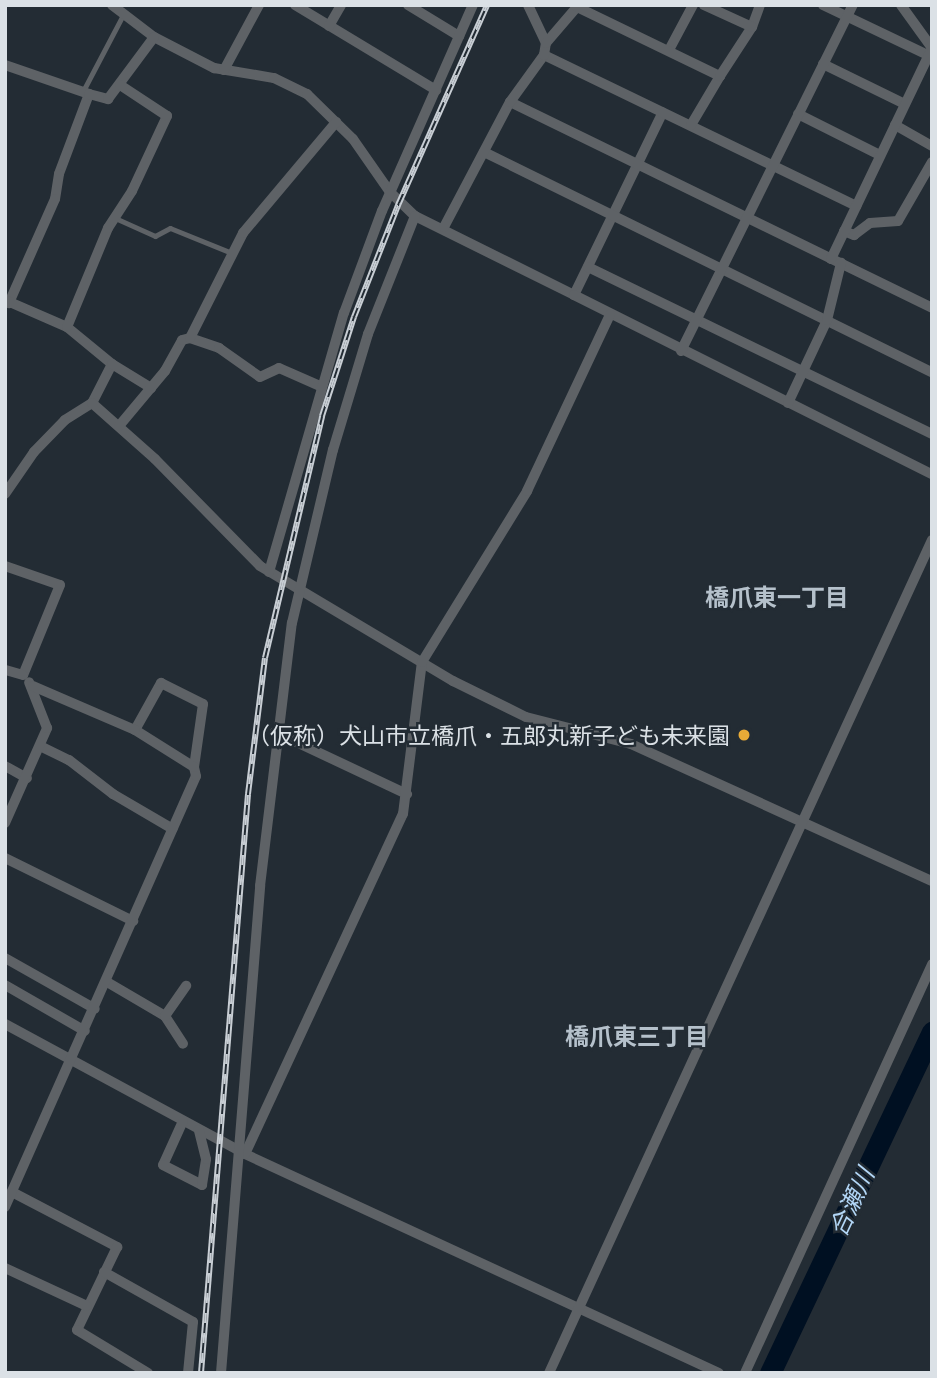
<!DOCTYPE html>
<meta charset="utf-8">
<style>
body{margin:0}
#map{position:relative;width:937px;height:1378px;overflow:hidden;background:#232c34;font-family:"Noto Sans","Noto Sans JP",sans-serif}
div>[style]{position:absolute}
[style*='--x']{left:calc(var(--x)*1px);top:calc(var(--y)*1px);width:calc(var(--w)*1px);rotate:calc(var(--a)*1deg)}
.river>*{height:21px;margin:-10.5px;padding:0 10.5px;transform-origin:10.5px;border-radius:10.5px;background:#001022}
.lane>*{height:5px;margin:-2.5px;padding:0 2.5px;transform-origin:2.5px;border-radius:2.5px;background:#5e6266}
.street>*{height:10px;margin:-5px;padding:0 5px;transform-origin:5px;border-radius:5px;background:#5e6266}
.rail>*{height:6px;margin-top:-3px;transform-origin:0;background:repeating-linear-gradient(90deg,#232c34 0 10px,#c8ced4 0 20px);box-sizing:border-box;border-block:2px solid #c8ced4}
.dots>*{width:19px;height:19px;translate:-50% -50%;box-sizing:border-box;border:4px solid #232c34;border-radius:50%}
span{translate:-50% -50%;white-space:nowrap;text-align:center;line-height:1.15;-webkit-text-stroke:5px #232c34;paint-order:stroke}
.poi-label{font-size:23px;color:#dbe1e6}
.right{translate:-100% -50%;text-align:right}
.neighbourhood-label{font-size:24px;color:#b5c1cb;font-weight:700}
.water-label{font-size:24px;color:#b3d7f7;font-style:italic}
.frame{position:absolute;inset:0;border:7px solid #dbe1e6;pointer-events:none}
</style>
<div id="map">
<div class="river">
<div style="--x:770;--y:1373;--w:378;--a:-64.6"></div>
</div>
<div class="lane">
<div style="--x:83;--y:91;--w:88;--a:-62.3"></div>
<div style="--x:115;--y:218;--w:44;--a:24.2"></div>
<div style="--x:155;--y:236;--w:17;--a:-28"></div>
<div style="--x:170;--y:228;--w:67;--a:22"></div>
</div>
<div class="street">
<div style="--x:112;--y:5;--w:53;--a:37.3"></div>
<div style="--x:154;--y:37;--w:68;--a:27.3"></div>
<div style="--x:214;--y:68;--w:61;--a:9.5"></div>
<div style="--x:274;--y:78;--w:37;--a:26"></div>
<div style="--x:307;--y:94;--w:64;--a:44.4"></div>
<div style="--x:353;--y:139;--w:65;--a:55.1"></div>
<div style="--x:390;--y:192;--w:35;--a:44"></div>
<div style="--x:415;--y:216;--w:178;--a:26.4"></div>
<div style="--x:574;--y:295;--w:203;--a:-64.1"></div>
<div style="--x:295;--y:5;--w:165;--a:31.1"></div>
<div style="--x:408;--y:5;--w:60;--a:31.3"></div>
<div style="--x:528;--y:5;--w:42;--a:64.7"></div>
<div style="--x:823;--y:5;--w:116;--a:25.5"></div>
<div style="--x:329;--y:26;--w:24;--a:-60"></div>
<div style="--x:752;--y:27;--w:23;--a:-70"></div>
<div style="--x:669;--y:50;--w:51;--a:-61.9"></div>
<div style="--x:544;--y:55;--w:347;--a:25.8"></div>
<div style="--x:823;--y:64;--w:91;--a:26"></div>
<div style="--x:5;--y:65;--w:89;--a:19"></div>
<div style="--x:89;--y:94;--w:85;--a:110.6"></div>
<div style="--x:59;--y:174;--w:25;--a:99"></div>
<div style="--x:55;--y:199;--w:114;--a:113.9"></div>
<div style="--x:224;--y:70;--w:74;--a:-61.7"></div>
<div style="--x:89;--y:94;--w:20;--a:15"></div>
<div style="--x:108;--y:99;--w:77;--a:-53.4"></div>
<div style="--x:510;--y:102;--w:470;--a:26"></div>
<div style="--x:798;--y:114;--w:92;--a:26.6"></div>
<div style="--x:691;--y:125;--w:57;--a:-59.4"></div>
<div style="--x:895;--y:125;--w:43;--a:29.6"></div>
<div style="--x:484;--y:152;--w:499;--a:26.2"></div>
<div style="--x:444;--y:227;--w:141;--a:-62.2"></div>
<div style="--x:510;--y:102;--w:58;--a:-54.1"></div>
<div style="--x:544;--y:55;--w:12;--a:-81"></div>
<div style="--x:546;--y:43;--w:48;--a:-49.3"></div>
<div style="--x:577;--y:7;--w:159;--a:25.8"></div>
<div style="--x:720;--y:76;--w:59;--a:-56.9"></div>
<div style="--x:752;--y:27;--w:53;--a:-155.4"></div>
<div style="--x:844;--y:231;--w:11;--a:22"></div>
<div style="--x:854;--y:235;--w:20;--a:-37"></div>
<div style="--x:870;--y:223;--w:28;--a:-4"></div>
<div style="--x:898;--y:221;--w:68;--a:-60"></div>
<div style="--x:831;--y:259;--w:234;--a:-64.4"></div>
<div style="--x:932;--y:48;--w:53;--a:-125.8"></div>
<div style="--x:588;--y:267;--w:382;--a:25.9"></div>
<div style="--x:574;--y:295;--w:400;--a:26.6"></div>
<div style="--x:5;--y:300;--w:68;--a:23.5"></div>
<div style="--x:67;--y:327;--w:58;--a:39.4"></div>
<div style="--x:112;--y:364;--w:44;--a:117.1"></div>
<div style="--x:92;--y:403;--w:32;--a:148"></div>
<div style="--x:65;--y:420;--w:45;--a:134.1"></div>
<div style="--x:34;--y:452;--w:51;--a:124.6"></div>
<div style="--x:67;--y:327;--w:107;--a:-67.5"></div>
<div style="--x:108;--y:228;--w:44;--a:-57"></div>
<div style="--x:132;--y:191;--w:83;--a:-65"></div>
<div style="--x:167;--y:116;--w:56;--a:-146.6"></div>
<div style="--x:190;--y:338;--w:31;--a:19"></div>
<div style="--x:219;--y:348;--w:50;--a:35.3"></div>
<div style="--x:260;--y:377;--w:21;--a:-25"></div>
<div style="--x:279;--y:368;--w:45;--a:23.7"></div>
<div style="--x:681;--y:351;--w:386;--a:-63.6"></div>
<div style="--x:112;--y:364;--w:46;--a:31.6"></div>
<div style="--x:92;--y:403;--w:84;--a:41.6"></div>
<div style="--x:155;--y:459;--w:150;--a:45.5"></div>
<div style="--x:260;--y:566;--w:225;--a:30.8"></div>
<div style="--x:453;--y:681;--w:81;--a:26.3"></div>
<div style="--x:526;--y:717;--w:108;--a:14.4"></div>
<div style="--x:631;--y:744;--w:331;--a:24.5"></div>
<div style="--x:788;--y:403;--w:92;--a:-64.8"></div>
<div style="--x:827;--y:320;--w:59;--a:-76.2"></div>
<div style="--x:119;--y:426;--w:72;--a:-50.1"></div>
<div style="--x:165;--y:371;--w:35;--a:-61"></div>
<div style="--x:182;--y:340;--w:8;--a:-14"></div>
<div style="--x:190;--y:338;--w:118;--a:-63.2"></div>
<div style="--x:243;--y:233;--w:145;--a:-50"></div>
<div style="--x:5;--y:566;--w:58;--a:19.1"></div>
<div style="--x:60;--y:585;--w:97;--a:112.3"></div>
<div style="--x:23;--y:675;--w:19;--a:-164"></div>
<div style="--x:269;--y:572;--w:270;--a:-73.9"></div>
<div style="--x:344;--y:313;--w:109;--a:-69.6"></div>
<div style="--x:382;--y:211;--w:225;--a:-66.2"></div>
<div style="--x:135;--y:730;--w:54;--a:-61"></div>
<div style="--x:161;--y:683;--w:47;--a:26.6"></div>
<div style="--x:203;--y:704;--w:64;--a:98.1"></div>
<div style="--x:275;--y:732;--w:146;--a:25.2"></div>
<div style="--x:42;--y:747;--w:30;--a:26"></div>
<div style="--x:69;--y:760;--w:56;--a:37.7"></div>
<div style="--x:113;--y:794;--w:69;--a:30.3"></div>
<div style="--x:5;--y:766;--w:25;--a:29"></div>
<div style="--x:5;--y:823;--w:104;--a:-66.1"></div>
<div style="--x:47;--y:728;--w:49;--a:-111.4"></div>
<div style="--x:5;--y:858;--w:143;--a:26.2"></div>
<div style="--x:5;--y:958;--w:103;--a:29.5"></div>
<div style="--x:107;--y:982;--w:67;--a:30.4"></div>
<div style="--x:165;--y:1016;--w:33;--a:57"></div>
<div style="--x:5;--y:985;--w:92;--a:29.9"></div>
<div style="--x:165;--y:1016;--w:37;--a:-55"></div>
<div style="--x:5;--y:1024;--w:273;--a:28.4"></div>
<div style="--x:245;--y:1154;--w:522;--a:24.8"></div>
<div style="--x:183;--y:1121;--w:48;--a:114.4"></div>
<div style="--x:163;--y:1165;--w:44;--a:27.1"></div>
<div style="--x:202;--y:1185;--w:26;--a:-81"></div>
<div style="--x:206;--y:1159;--w:30;--a:-104"></div>
<div style="--x:245;--y:1154;--w:375;--a:-65.1"></div>
<div style="--x:403;--y:814;--w:153;--a:-82.9"></div>
<div style="--x:422;--y:662;--w:201;--a:-58.4"></div>
<div style="--x:527;--y:491;--w:195;--a:-64.8"></div>
<div style="--x:12;--y:1192;--w:119;--a:27.6"></div>
<div style="--x:117;--y:1247;--w:92;--a:115.7"></div>
<div style="--x:77;--y:1330;--w:83;--a:31.2"></div>
<div style="--x:5;--y:1207;--w:471;--a:-66.1"></div>
<div style="--x:196;--y:776;--w:9;--a:-103"></div>
<div style="--x:194;--y:767;--w:70;--a:-147.9"></div>
<div style="--x:135;--y:730;--w:111;--a:-156.7"></div>
<div style="--x:5;--y:1268;--w:90;--a:24.9"></div>
<div style="--x:104;--y:1272;--w:102;--a:29.3"></div>
<div style="--x:193;--y:1322;--w:51;--a:95.6"></div>
<div style="--x:221;--y:1373;--w:489;--a:-85.4"></div>
<div style="--x:260;--y:886;--w:265;--a:-83.1"></div>
<div style="--x:292;--y:623;--w:178;--a:-76.7"></div>
<div style="--x:333;--y:450;--w:121;--a:-73.2"></div>
<div style="--x:368;--y:334;--w:127;--a:-68.3"></div>
<div style="--x:549;--y:1373;--w:917;--a:-65.31"></div>
<div style="--x:745;--y:1373;--w:450;--a:-65.4"></div>
</div>
<div class="rail">
<div style="--x:201;--y:1373;--w:581;--a:-85.36"></div>
<div style="--x:248;--y:794;--w:137;--a:-82.9"></div>
<div style="--x:265;--y:658;--w:249;--a:-76.7"></div>
<div style="--x:322;--y:416;--w:104;--a:-72.1"></div>
<div style="--x:354;--y:317;--w:123;--a:-68.5"></div>
<div style="--x:399;--y:203;--w:217;--a:-66"></div>
</div>
<div class="dots">
<div style="left:744px;top:735px;background:#e8ab37"></div>
</div>
<div class="poi-label">
<span class="right" style="left:730px;top:735px">（仮称）犬山市立橋爪・五郎丸新子ども未来園</span>
</div>
<div class="neighbourhood-label">
<span style="left:777px;top:597px">橋爪東一丁目</span>
<span style="left:637px;top:1036px">橋爪東三丁目</span>
</div>
<div class="water-label">
<span style="left:851px;top:1202px;rotate:-65deg">合瀬川</span>
</div>
<div class="frame"></div>
</div>
